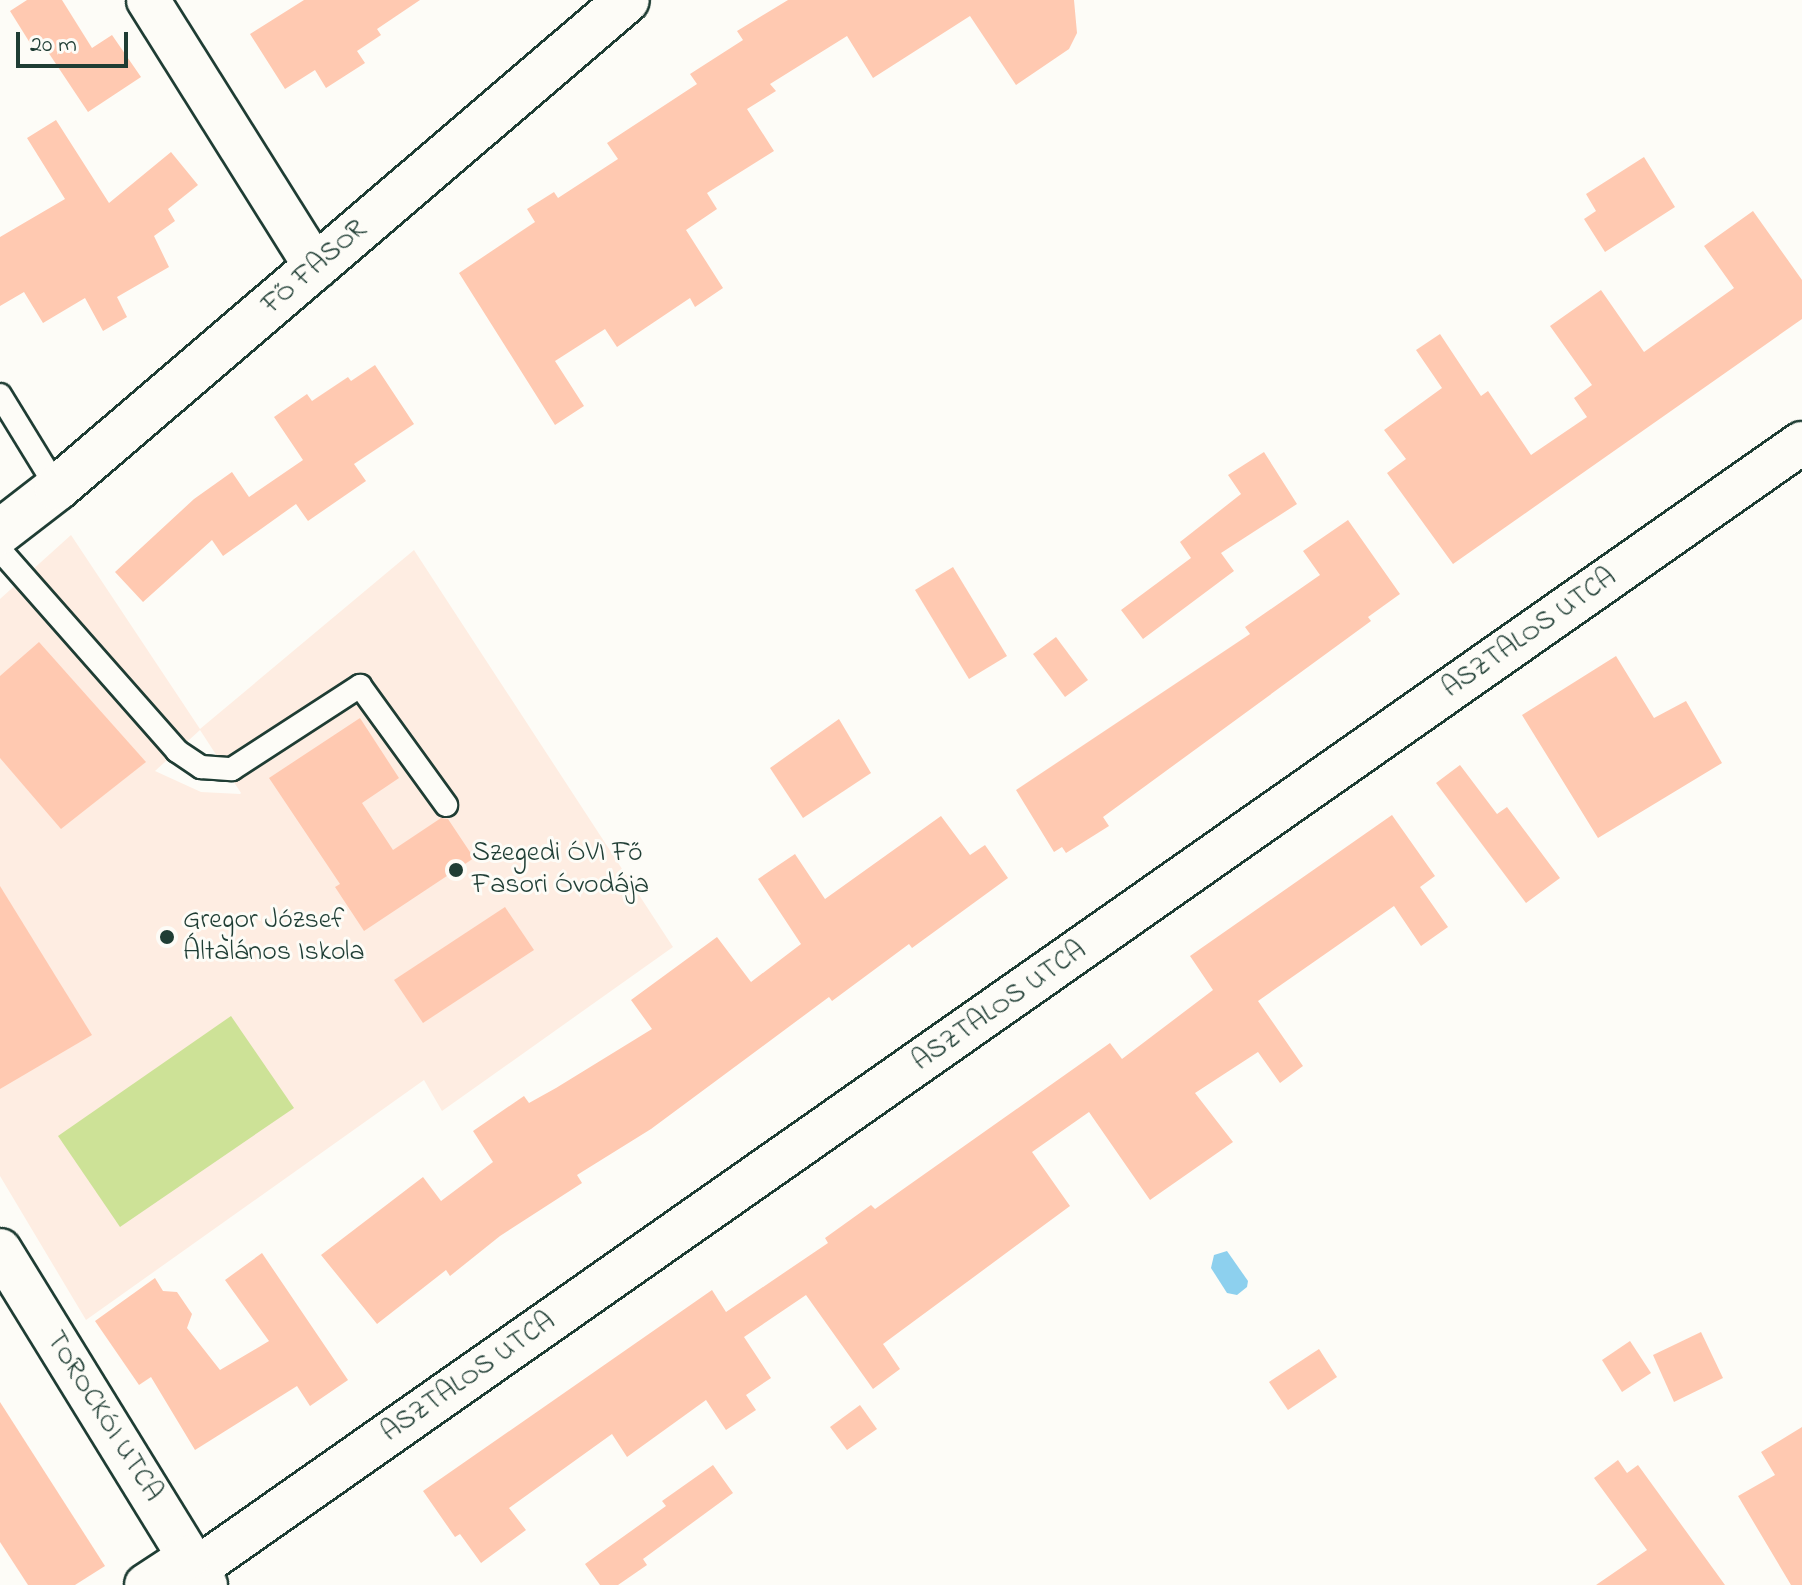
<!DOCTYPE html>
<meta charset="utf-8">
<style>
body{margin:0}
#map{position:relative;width:1802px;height:1585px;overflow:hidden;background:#fdfcf7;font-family:"Indie Flower",sans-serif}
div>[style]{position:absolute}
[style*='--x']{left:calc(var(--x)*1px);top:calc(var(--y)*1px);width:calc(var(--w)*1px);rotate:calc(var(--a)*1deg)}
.built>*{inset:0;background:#feede2}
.green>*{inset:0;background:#cde297}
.water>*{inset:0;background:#8dd0ee}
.building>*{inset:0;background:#ffc9b1}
.roads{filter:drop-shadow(2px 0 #1f3d34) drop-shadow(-2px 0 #1f3d34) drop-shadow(0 2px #1f3d34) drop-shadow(0 -2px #1f3d34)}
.lane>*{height:22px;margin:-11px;padding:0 11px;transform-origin:11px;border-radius:11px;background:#fdfcf7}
.street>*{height:42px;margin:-21px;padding:0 21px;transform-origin:21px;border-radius:21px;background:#fdfcf7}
.secondary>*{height:44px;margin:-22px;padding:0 22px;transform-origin:22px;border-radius:22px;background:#fdfcf7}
.dots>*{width:22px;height:22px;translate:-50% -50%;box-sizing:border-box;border:4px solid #fdfcf7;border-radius:50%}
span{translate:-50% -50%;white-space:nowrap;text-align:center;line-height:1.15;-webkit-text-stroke:6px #fdfcf7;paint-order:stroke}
.street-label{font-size:28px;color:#1f3d34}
.poi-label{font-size:28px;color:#1f3d34}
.left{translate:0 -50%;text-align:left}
.scale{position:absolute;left:16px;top:32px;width:112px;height:36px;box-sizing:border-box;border:4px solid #1f3d34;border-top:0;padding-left:10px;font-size:24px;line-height:28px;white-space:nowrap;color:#1f3d34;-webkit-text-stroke:6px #fdfcf7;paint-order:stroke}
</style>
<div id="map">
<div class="built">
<div style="clip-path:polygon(evenodd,71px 535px,200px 729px,414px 550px,673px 947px,442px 1111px,424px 1080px,86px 1320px,0 1176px,0 599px,71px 535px,200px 730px,241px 793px,240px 794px,201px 792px,155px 771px,200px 730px)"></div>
</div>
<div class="green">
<div style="clip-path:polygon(231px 1016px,294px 1108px,120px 1227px,58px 1136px)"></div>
</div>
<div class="water">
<div style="clip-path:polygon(1227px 1251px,1248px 1281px,1247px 1287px,1237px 1295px,1227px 1293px,1211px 1268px,1214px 1255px)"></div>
</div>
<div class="building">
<div style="clip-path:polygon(27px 0,62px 0,92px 48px,112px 35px,141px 77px,88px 112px,44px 46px,35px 51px,10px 11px)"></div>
<div style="clip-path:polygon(304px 0,420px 0,377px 29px,381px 35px,357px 51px,365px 63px,326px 88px,315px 70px,285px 89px,250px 34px)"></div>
<div style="clip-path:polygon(788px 0,1074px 0,1077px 33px,1069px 49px,1016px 85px,970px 16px,873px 78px,847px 36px,770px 84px,776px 91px,747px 109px,774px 151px,707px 193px,717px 209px,686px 230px,723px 288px,695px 307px,690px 298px,617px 347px,605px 329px,555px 361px,584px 406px,555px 425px,459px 273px,535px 222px,527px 209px,554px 192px,558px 198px,618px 159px,607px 143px,697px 84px,690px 74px,743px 40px,737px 31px)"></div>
<div style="clip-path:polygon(56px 120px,109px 203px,171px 152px,198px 185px,168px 209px,175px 221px,154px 236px,169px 267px,117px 297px,127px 317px,103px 331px,85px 298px,43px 323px,24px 292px,0 306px,0 237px,65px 199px,27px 138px)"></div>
<div style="clip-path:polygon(1644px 157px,1675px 207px,1605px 252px,1584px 219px,1596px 211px,1586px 194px)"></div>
<div style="clip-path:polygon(1753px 211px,1802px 280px,1802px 319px,1453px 564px,1387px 473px,1406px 459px,1384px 430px,1442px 388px,1416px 350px,1440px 334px,1481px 396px,1488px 391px,1531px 455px,1587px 417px,1574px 398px,1592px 385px,1550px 326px,1601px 290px,1644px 352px,1734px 288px,1704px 246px)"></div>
<div style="clip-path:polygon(375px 365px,414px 424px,354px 464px,366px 481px,308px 521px,296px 504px,223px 556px,212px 540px,143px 602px,115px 572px,194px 499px,232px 472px,249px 497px,303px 460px,274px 417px,307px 394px,312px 401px,348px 377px,351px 381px)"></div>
<div style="clip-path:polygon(1264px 452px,1297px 504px,1221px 553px,1234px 571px,1143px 639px,1121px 610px,1191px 558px,1180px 542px,1241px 494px,1228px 475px)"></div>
<div style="clip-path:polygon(1348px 520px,1400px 594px,1368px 617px,1371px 621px,1103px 817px,1109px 826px,1066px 853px,1062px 847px,1054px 852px,1016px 790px,1250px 634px,1245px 627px,1320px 575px,1303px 551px)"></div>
<div style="clip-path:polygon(953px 567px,1007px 656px,969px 679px,915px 590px)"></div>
<div style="clip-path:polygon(1056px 637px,1088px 680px,1065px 697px,1033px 654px)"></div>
<div style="clip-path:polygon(39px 642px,146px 762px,61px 829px,0 758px,0 676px)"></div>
<div style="clip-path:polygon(1616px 656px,1654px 718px,1686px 701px,1722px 763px,1598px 838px,1522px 715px)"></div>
<div style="clip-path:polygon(360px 718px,399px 778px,362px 803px,393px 850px,441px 818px,448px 819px,474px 858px,364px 931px,335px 887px,340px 884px,269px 778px)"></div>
<div style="clip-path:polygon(839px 719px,871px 773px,803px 818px,770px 768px)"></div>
<div style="clip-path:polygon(1460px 765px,1497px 814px,1507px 807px,1560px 878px,1526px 903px,1436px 783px)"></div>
<div style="clip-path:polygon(1392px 815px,1435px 876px,1420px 887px,1448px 927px,1421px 946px,1394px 906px,1258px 1001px,1303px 1066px,1280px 1083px,1258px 1052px,1195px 1093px,1233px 1142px,1150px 1200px,1089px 1112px,1032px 1152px,1070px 1206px,883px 1344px,900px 1369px,873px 1389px,806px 1295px,744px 1337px,771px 1378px,746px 1395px,756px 1410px,726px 1430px,706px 1400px,627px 1457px,612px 1434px,509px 1508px,526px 1530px,481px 1563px,460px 1534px,455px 1537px,423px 1491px,712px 1290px,726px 1312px,828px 1243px,825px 1238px,871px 1205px,875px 1209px,1110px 1043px,1122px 1059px,1213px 990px,1190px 956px)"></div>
<div style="clip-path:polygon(941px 816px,970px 855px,985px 845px,1008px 878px,912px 948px,909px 944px,832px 1001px,829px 997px,651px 1129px,577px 1175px,582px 1183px,500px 1236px,450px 1276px,446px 1270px,377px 1324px,321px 1255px,423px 1177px,441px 1201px,493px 1162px,473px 1131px,524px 1096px,529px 1103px,556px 1088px,652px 1029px,631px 1000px,717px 937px,751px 982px,801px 944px,758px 879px,795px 854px,825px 899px)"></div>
<div style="clip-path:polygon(0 886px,92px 1035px,0 1089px)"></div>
<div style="clip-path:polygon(505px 907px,534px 950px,423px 1023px,394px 980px)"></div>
<div style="clip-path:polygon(262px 1253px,348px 1380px,310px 1406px,297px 1386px,195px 1450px,151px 1377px,139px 1385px,95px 1321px,155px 1278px,163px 1291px,177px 1292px,192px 1314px,187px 1328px,220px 1370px,269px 1341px,225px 1280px)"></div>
<div style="clip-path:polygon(1701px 1332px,1723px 1378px,1674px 1402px,1653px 1355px)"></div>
<div style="clip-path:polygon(1630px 1341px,1651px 1373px,1622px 1392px,1602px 1360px)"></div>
<div style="clip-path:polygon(1319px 1349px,1337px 1377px,1288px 1410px,1269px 1382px)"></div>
<div style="clip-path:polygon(0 1402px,105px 1566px,75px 1585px,28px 1585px,0 1542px)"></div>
<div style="clip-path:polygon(860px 1405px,877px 1429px,847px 1450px,830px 1427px)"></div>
<div style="clip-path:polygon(1802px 1427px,1802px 1585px,1791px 1585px,1738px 1496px,1775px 1475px,1761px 1452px)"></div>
<div style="clip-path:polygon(1618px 1460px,1627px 1473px,1638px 1465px,1725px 1585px,1596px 1585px,1647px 1550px,1594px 1478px)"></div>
<div style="clip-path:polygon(713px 1465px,733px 1493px,643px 1559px,647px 1565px,618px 1585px,600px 1585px,585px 1564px,666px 1506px,662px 1501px)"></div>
</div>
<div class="roads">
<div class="lane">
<div style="--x:0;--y:395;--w:109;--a:58.5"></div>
<div style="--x:0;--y:550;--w:268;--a:48.6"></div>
<div style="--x:177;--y:751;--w:29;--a:34"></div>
<div style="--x:201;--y:767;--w:31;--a:4"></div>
<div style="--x:232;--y:769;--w:153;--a:-33"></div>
<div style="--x:360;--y:686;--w:147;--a:54.1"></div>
</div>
<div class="street">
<div style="--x:148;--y:0;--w:316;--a:57.9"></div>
<div style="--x:0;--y:1250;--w:393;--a:58.4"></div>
<div style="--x:196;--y:1569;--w:1961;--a:-35.04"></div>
<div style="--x:146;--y:1585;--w:51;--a:-33.1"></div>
</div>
<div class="secondary">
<div style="--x:0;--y:532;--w:72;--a:-37.7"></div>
<div style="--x:57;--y:488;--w:750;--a:-40.57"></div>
</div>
</div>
<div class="dots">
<div style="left:456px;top:870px;background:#1f3d34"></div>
<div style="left:167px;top:937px;background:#1f3d34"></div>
</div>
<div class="street-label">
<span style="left:315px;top:268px;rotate:-41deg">FŐ FASOR</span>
<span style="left:1530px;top:634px;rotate:-35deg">ASZTALOS UTCA</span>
<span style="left:1000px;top:1007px;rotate:-35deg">ASZTALOS UTCA</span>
<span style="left:469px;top:1378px;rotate:-35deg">ASZTALOS UTCA</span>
<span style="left:103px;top:1417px;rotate:58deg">TOROCKÓI UTCA</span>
</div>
<div class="poi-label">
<span class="left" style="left:472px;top:870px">Szegedi ÓVI Fő<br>Fasori Óvodája</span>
<span class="left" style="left:183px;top:937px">Gregor József<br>Általános Iskola</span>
</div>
<div class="scale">20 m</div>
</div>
